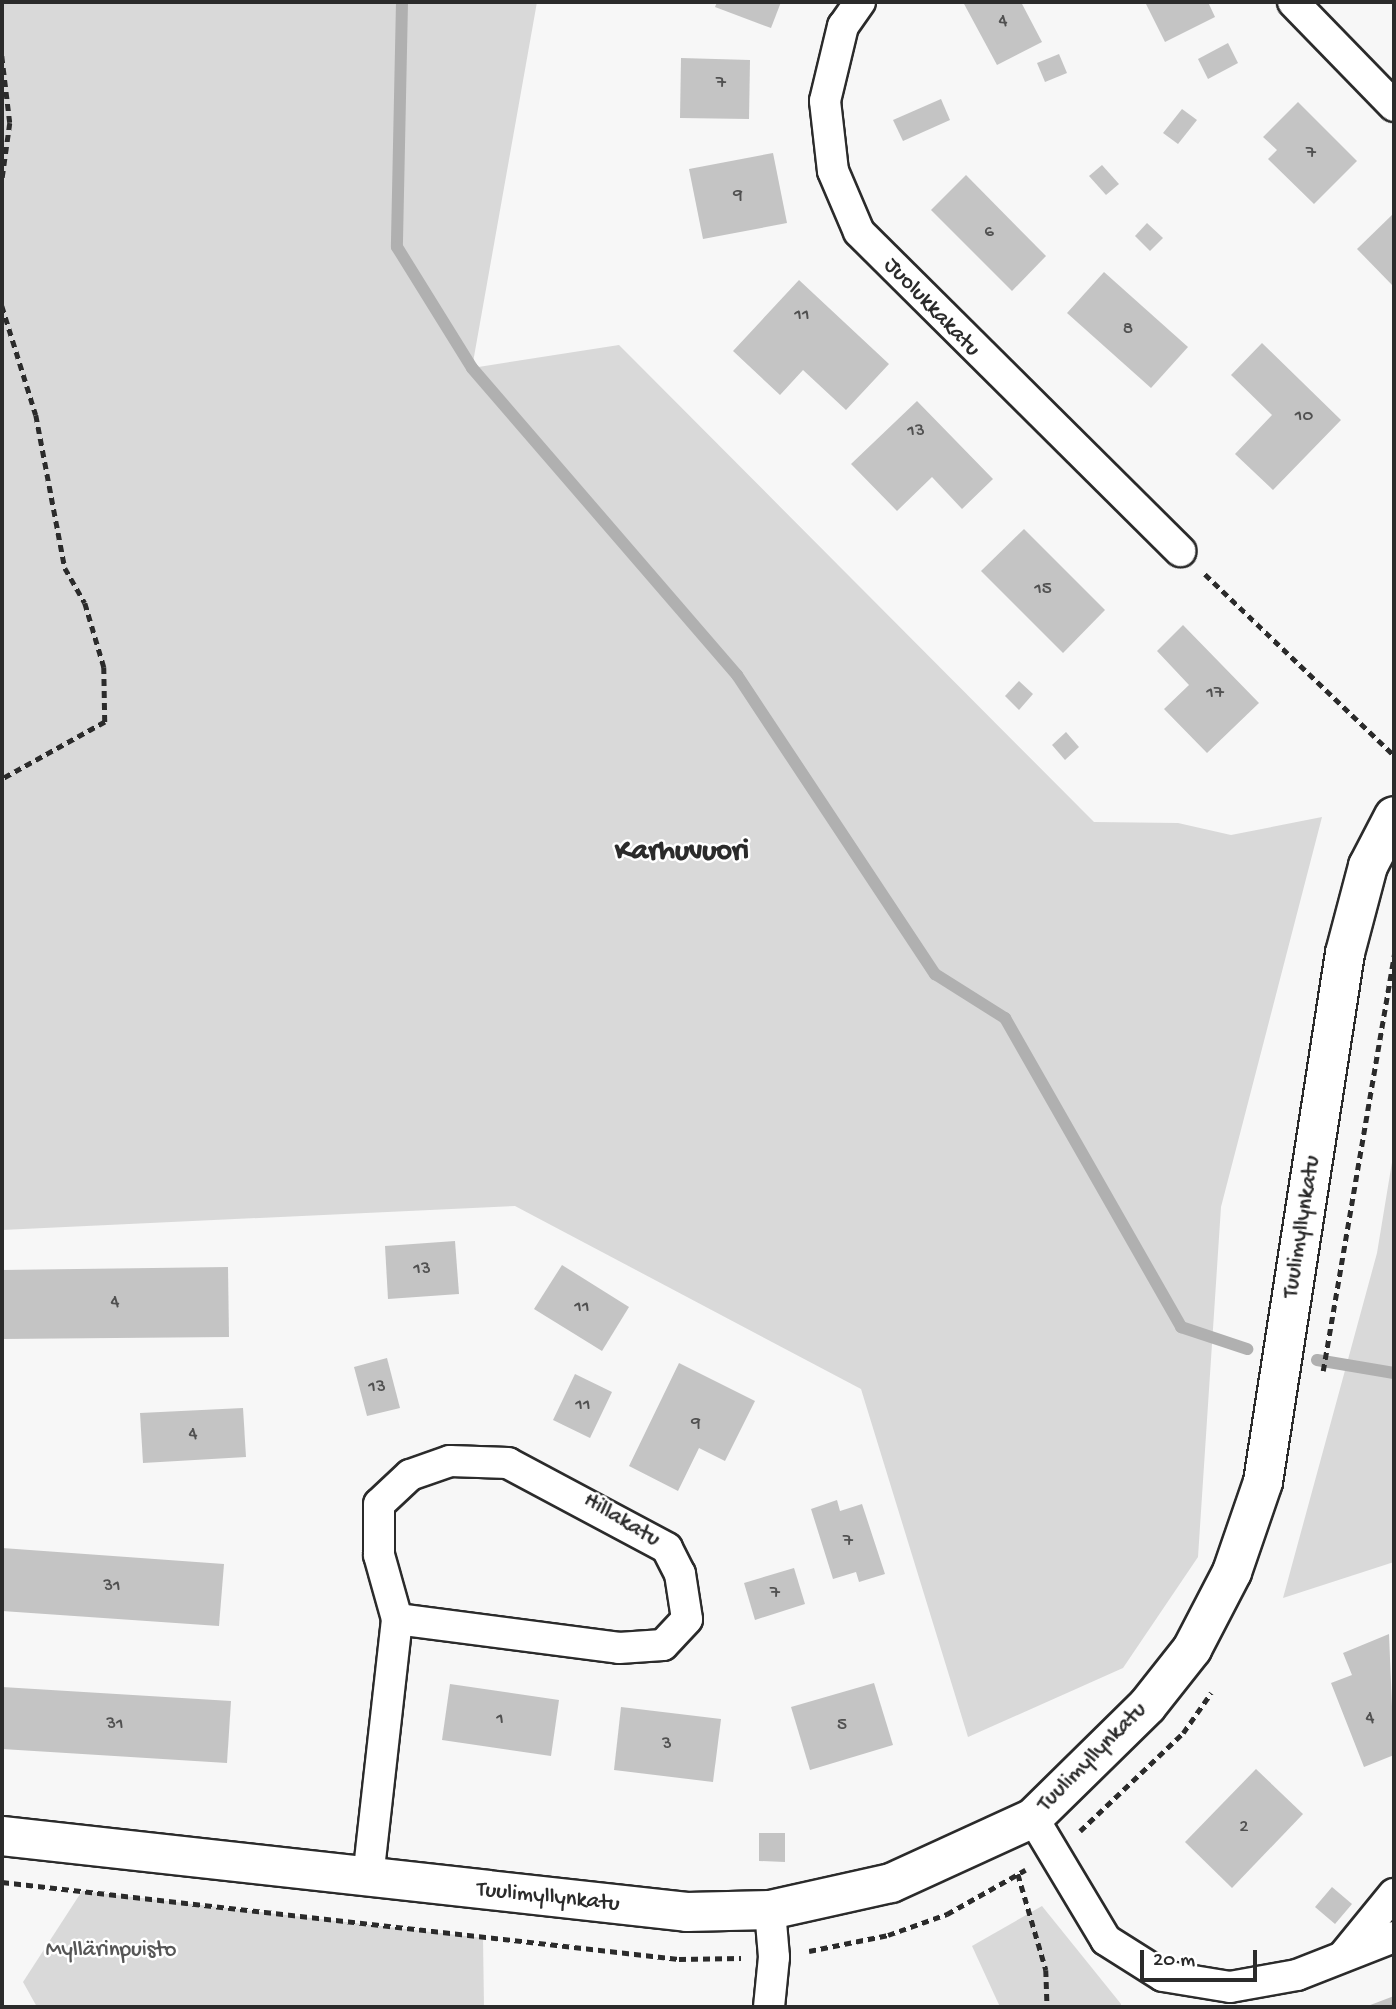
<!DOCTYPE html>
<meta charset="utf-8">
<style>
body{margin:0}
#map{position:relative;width:1396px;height:2009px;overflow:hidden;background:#f7f7f7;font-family:"Gochi Hand",sans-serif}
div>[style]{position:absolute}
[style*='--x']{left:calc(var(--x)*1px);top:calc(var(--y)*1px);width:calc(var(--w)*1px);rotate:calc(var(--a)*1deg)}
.green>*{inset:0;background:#d9d9d9}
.stream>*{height:12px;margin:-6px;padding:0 6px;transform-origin:6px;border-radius:6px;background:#b0b0b0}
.building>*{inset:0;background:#c4c4c4}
.path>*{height:4.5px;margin-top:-2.25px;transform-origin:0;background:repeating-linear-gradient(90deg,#2b2b2b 0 7px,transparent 0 12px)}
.roads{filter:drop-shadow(2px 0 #2b2b2b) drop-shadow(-2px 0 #2b2b2b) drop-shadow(0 2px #2b2b2b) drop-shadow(0 -2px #2b2b2b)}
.street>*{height:30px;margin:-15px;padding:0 15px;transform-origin:15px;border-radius:15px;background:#fff}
.secondary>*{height:38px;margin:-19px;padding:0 19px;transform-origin:19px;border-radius:19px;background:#fff}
span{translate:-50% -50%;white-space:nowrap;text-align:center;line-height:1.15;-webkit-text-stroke:5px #fff;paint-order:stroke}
.number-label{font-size:19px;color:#515151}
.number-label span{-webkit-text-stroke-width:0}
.street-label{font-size:23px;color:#2b2b2b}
.park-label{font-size:23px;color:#565656}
.district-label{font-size:30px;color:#2b2b2b;font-weight:700}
.frame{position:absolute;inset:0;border:4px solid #2b2b2b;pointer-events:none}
.scale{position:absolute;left:1140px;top:1950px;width:117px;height:32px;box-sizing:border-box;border:4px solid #2b2b2b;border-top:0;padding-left:9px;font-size:21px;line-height:24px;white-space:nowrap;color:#2b2b2b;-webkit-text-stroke:5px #fff;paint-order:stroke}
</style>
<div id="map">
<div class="green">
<div style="clip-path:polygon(2px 2px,537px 2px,472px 368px,619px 345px,1094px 822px,1178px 823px,1231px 835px,1322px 817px,1221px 1207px,1198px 1557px,1123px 1668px,968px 1737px,861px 1389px,515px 1206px,2px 1230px)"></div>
<div style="clip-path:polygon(1394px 1150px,1394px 1562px,1283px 1598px,1377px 1253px)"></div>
<div style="clip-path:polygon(82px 1891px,483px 1938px,484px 2007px,37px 2007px,23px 1982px)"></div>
<div style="clip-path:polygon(1042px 1906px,1121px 2004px,1121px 2007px,1000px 2007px,972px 1946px)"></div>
</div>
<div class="stream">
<div style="--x:402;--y:2;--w:245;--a:91.2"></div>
<div style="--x:397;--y:247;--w:142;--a:58.2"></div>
<div style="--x:472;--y:368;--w:406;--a:49.2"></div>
<div style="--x:737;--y:675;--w:359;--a:56.5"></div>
<div style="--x:935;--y:974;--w:83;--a:32.2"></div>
<div style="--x:1005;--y:1018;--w:356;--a:60.3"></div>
<div style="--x:1181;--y:1327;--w:70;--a:18.4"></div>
<div style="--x:1317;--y:1360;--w:78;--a:9.6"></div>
</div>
<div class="building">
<div style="clip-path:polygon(717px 2px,781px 2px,771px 28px,715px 7px)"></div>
<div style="clip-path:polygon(963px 2px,1021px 2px,1042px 42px,997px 65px)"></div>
<div style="clip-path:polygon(1145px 2px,1208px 2px,1215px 17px,1165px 42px)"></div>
<div style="clip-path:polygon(1228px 43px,1238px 63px,1208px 79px,1198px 59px)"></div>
<div style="clip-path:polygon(1059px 54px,1067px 73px,1045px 82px,1037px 63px)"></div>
<div style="clip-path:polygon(681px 58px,750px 60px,749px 119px,680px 118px)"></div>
<div style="clip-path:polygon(941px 99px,950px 120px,903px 141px,893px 120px)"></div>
<div style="clip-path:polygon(1298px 102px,1357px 161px,1314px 204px,1268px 159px,1277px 150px,1263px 137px)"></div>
<div style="clip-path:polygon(1182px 109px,1197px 120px,1178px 144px,1163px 133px)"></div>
<div style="clip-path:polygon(773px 153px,787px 223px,703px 239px,689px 169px)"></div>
<div style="clip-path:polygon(1102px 165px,1119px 184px,1106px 195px,1089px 176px)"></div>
<div style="clip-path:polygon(966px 175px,1046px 256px,1012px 291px,931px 210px)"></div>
<div style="clip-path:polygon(1394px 213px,1394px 287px,1357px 249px)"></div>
<div style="clip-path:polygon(1147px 223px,1163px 238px,1150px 251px,1135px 236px)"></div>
<div style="clip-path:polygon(1104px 272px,1188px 347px,1151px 388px,1067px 313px)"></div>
<div style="clip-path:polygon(799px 280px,889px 364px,846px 410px,803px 370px,780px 395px,733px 351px)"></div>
<div style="clip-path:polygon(1262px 343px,1341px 420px,1273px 490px,1235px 454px,1272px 415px,1231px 375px)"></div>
<div style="clip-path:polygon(917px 401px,993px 479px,962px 509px,932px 477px,897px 511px,851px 464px)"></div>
<div style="clip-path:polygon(1024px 529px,1105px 610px,1063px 653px,981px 571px)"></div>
<div style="clip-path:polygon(1183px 625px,1259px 703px,1207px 753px,1164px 709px,1189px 685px,1157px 651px)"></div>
<div style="clip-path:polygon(1019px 681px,1033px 694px,1019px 710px,1005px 696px)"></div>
<div style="clip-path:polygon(1066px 732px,1079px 747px,1065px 760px,1052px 745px)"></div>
<div style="clip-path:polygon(455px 1241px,459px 1294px,388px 1299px,385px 1246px)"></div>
<div style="clip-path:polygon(562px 1265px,629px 1307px,602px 1351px,534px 1309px)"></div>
<div style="clip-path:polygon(228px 1267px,229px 1337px,2px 1339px,2px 1270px)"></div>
<div style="clip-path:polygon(387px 1358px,400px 1408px,367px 1416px,354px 1367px)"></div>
<div style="clip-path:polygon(679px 1363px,755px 1401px,725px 1461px,699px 1448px,678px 1491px,629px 1466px)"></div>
<div style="clip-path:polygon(575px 1374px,612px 1392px,590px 1438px,553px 1420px)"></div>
<div style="clip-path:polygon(243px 1408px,246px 1457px,143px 1463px,140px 1413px)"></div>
<div style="clip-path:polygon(837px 1500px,840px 1511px,862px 1504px,885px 1574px,859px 1582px,856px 1572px,833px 1579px,811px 1509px)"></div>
<div style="clip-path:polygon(2px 1548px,224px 1564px,219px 1626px,2px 1611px)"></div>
<div style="clip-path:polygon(794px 1568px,805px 1604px,755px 1620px,744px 1583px)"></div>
<div style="clip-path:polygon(1389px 1634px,1394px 1755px,1364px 1767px,1331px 1683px,1352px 1675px,1343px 1653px)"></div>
<div style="clip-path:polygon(874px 1683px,893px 1745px,810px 1770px,791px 1707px)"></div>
<div style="clip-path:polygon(450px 1684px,559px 1700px,551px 1756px,442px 1740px)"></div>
<div style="clip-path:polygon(2px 1687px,231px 1701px,227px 1763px,2px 1749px)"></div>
<div style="clip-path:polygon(621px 1707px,721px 1719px,713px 1782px,614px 1770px)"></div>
<div style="clip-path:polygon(1256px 1769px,1303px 1814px,1232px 1888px,1185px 1842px)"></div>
<div style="clip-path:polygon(759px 1833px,785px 1833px,785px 1862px,759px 1861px)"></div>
<div style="clip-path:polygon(1332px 1887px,1352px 1904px,1335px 1924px,1315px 1907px)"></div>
<div style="clip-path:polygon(1394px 1996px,1394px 2007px,1365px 2007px)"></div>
</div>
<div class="path">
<div style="--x:2;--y:56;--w:67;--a:83.2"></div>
<div style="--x:10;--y:123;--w:59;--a:97.9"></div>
<div style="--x:2;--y:306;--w:114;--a:72.7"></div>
<div style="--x:36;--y:415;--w:156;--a:79.3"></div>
<div style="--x:65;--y:568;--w:40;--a:60.3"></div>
<div style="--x:85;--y:603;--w:67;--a:73.5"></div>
<div style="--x:104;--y:667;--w:55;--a:89"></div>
<div style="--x:105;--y:722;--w:118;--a:151"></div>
<div style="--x:1205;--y:574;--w:262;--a:43.8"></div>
<div style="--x:1323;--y:1371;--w:423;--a:-80.3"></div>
<div style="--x:1080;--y:1831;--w:142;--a:-43.6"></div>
<div style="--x:1183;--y:1733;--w:49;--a:-55"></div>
<div style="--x:1018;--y:1874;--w:100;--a:73.7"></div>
<div style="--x:1046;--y:1970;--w:37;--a:88"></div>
<div style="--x:2;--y:1882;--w:681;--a:6.49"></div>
<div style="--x:679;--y:1959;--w:62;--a:-0.9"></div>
<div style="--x:809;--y:1951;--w:81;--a:-11.4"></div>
<div style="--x:888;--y:1935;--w:63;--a:-19.6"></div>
<div style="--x:947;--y:1914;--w:90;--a:-29.4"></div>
</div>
<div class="roads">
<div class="street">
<div style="--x:860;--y:2;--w:29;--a:125"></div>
<div style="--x:843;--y:26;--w:77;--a:103.5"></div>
<div style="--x:825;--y:101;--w:70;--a:83.5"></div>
<div style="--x:833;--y:171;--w:66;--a:66.9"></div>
<div style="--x:859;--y:232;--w:453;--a:44.8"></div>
<div style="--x:1293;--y:2;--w:145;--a:45.8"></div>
<div style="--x:1033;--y:1818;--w:142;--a:59.1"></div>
<div style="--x:1106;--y:1940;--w:67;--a:32.3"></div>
<div style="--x:1163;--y:1976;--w:68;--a:9.3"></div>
<div style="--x:1230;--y:1987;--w:68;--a:-10.2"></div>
<div style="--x:1297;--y:1975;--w:104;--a:-21.4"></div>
<div style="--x:368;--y:1878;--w:261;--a:-83.6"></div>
<div style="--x:397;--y:1619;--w:224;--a:7.4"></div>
<div style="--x:619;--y:1648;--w:44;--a:-3.9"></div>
<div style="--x:663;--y:1645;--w:35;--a:-47"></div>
<div style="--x:687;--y:1619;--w:46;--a:-98.8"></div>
<div style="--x:680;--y:1574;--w:29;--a:-117"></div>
<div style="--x:667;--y:1548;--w:180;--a:-151.9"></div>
<div style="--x:508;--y:1463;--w:58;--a:-178"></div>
<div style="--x:450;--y:1461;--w:42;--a:160.7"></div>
<div style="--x:410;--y:1475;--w:42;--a:136.9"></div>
<div style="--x:379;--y:1504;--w:51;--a:90"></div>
<div style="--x:379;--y:1555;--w:66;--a:74.3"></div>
<div style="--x:1344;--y:1955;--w:79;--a:-50.7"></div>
<div style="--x:769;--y:2007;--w:50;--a:-84.3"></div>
<div style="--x:774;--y:1957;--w:47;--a:-94.9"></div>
</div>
<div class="secondary">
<div style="--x:2;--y:1836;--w:689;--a:6.33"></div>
<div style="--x:687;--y:1912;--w:83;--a:-1.4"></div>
<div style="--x:770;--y:1910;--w:124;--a:-12.6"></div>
<div style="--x:891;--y:1883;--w:156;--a:-24.6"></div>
<div style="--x:1033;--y:1818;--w:160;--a:-44.5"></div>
<div style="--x:1147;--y:1706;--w:73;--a:-51.7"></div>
<div style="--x:1192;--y:1649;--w:87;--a:-62.5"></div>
<div style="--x:1232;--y:1572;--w:95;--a:-71"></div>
<div style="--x:1263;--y:1482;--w:535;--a:-81.19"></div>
<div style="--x:1345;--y:953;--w:90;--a:-75.2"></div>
<div style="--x:1368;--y:866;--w:56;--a:-62.5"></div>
</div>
</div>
<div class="number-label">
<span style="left:1003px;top:22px">4</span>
<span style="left:721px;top:84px">7</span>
<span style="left:1311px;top:154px">7</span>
<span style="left:738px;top:196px">9</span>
<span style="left:989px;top:233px">6</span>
<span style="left:802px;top:316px">11</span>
<span style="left:1128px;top:330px">8</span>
<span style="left:1304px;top:417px">10</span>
<span style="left:916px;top:432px">13</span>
<span style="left:1043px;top:590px">15</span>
<span style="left:1215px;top:694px">17</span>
<span style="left:422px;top:1270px">13</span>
<span style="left:115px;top:1303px">4</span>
<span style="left:582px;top:1308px">11</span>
<span style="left:377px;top:1388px">13</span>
<span style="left:583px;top:1406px">11</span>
<span style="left:696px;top:1424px">9</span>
<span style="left:193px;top:1435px">4</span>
<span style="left:848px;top:1542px">7</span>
<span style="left:112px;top:1587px">31</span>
<span style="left:775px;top:1594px">7</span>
<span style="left:1370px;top:1719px">4</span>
<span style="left:500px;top:1720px">1</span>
<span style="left:115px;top:1725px">31</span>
<span style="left:842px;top:1726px">5</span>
<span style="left:667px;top:1745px">3</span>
<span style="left:1244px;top:1828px">2</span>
</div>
<div class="street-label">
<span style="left:931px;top:308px;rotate:46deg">Juolukkakatu</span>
<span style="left:1303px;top:1227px;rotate:-81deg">Tuulimyllynkatu</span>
<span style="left:621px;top:1521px;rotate:31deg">Hillakatu</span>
<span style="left:1093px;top:1758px;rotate:-45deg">Tuulimyllynkatu</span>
<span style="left:548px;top:1898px;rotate:6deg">Tuulimyllynkatu</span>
</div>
<div class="park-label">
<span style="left:111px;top:1951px">Myllärinpuisto</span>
</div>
<div class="district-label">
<span style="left:682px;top:853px">Karhuvuori</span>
</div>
<div class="frame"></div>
<div class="scale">20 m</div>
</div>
